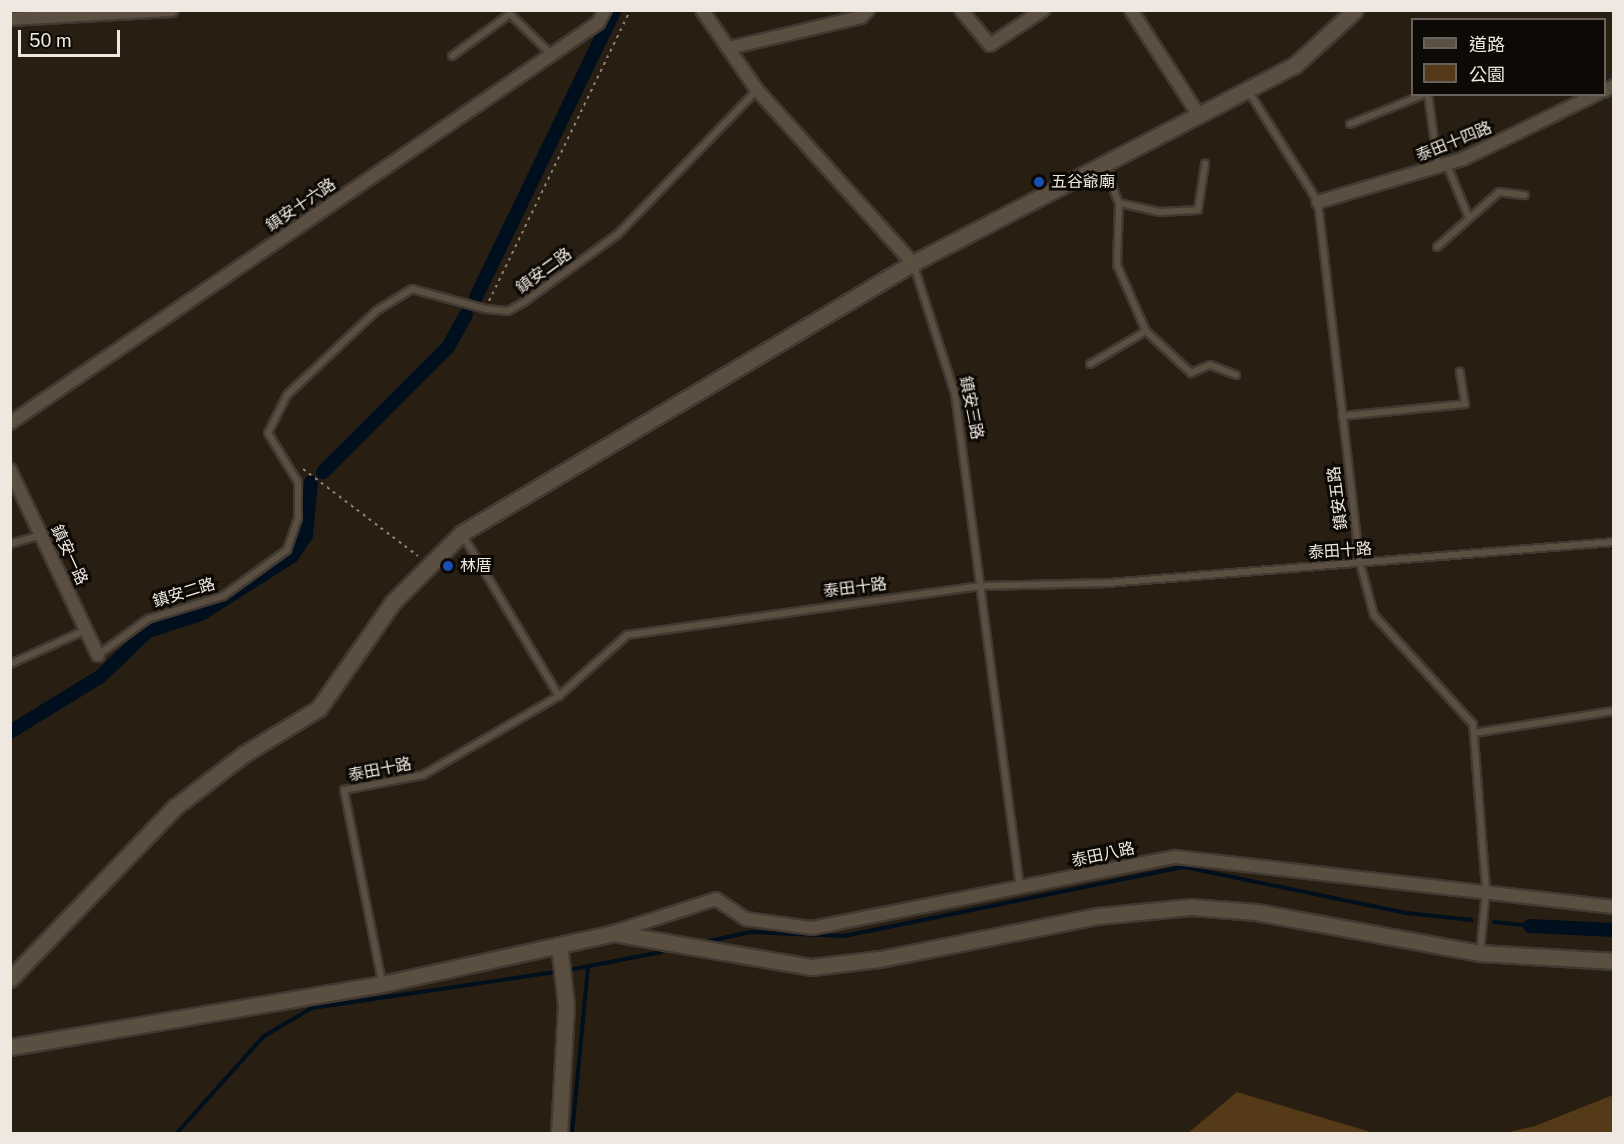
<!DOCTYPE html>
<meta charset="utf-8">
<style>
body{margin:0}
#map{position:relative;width:1624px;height:1144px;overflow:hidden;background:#281e12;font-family:"Public Sans","Noto Sans TC",sans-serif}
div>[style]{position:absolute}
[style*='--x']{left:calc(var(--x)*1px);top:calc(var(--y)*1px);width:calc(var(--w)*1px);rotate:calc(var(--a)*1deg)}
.green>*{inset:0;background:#543a17}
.stream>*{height:4px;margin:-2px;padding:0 2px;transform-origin:2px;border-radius:2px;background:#000f1d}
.canal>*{height:14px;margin:-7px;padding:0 7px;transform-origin:7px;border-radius:7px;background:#000f1d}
.path>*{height:2px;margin-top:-1px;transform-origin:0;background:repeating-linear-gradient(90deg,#8b8278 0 3px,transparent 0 7.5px)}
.roads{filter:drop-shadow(2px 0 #413932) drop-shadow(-2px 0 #413932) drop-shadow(0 2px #413932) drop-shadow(0 -2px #413932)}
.service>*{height:6px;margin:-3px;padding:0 3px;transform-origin:3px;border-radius:3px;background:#5a4f41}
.minor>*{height:12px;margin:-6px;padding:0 6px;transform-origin:6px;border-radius:6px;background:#5a4f41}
.tertiary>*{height:15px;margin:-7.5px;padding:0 7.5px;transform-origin:7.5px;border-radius:7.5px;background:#5a4f41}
.dots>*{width:16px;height:16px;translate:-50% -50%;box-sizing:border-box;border:3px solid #0d0905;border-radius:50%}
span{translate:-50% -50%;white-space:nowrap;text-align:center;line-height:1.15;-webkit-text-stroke:6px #0d0905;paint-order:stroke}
.street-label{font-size:16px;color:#efe8e0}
.poi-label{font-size:16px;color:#efe8e0}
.left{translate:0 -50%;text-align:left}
.frame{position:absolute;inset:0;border:12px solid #efe8e0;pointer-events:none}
.legend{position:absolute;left:1411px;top:18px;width:195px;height:78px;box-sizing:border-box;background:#0d0905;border:2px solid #67625d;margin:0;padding:8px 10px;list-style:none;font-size:18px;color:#efe8e0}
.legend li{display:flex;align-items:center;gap:12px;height:30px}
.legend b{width:30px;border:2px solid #67625d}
.scale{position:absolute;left:18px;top:30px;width:102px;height:27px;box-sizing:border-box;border:3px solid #efe8e0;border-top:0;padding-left:8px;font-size:18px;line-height:21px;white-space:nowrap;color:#efe8e0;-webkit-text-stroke:4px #0d0905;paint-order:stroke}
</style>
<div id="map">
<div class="green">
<div style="clip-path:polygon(1237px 1092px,1374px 1133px,1188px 1133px)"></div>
<div style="clip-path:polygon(1613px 1095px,1613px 1133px,1505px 1133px,1535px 1126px)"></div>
</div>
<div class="stream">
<div style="--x:1494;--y:922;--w:36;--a:6"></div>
<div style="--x:709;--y:941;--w:43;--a:-12.1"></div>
<div style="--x:751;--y:932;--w:93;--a:2.5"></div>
<div style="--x:844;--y:936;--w:347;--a:-11.5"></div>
<div style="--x:1184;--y:867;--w:228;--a:11.7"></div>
<div style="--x:1407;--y:913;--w:65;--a:6.1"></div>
<div style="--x:564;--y:971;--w:99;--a:-11.1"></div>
<div style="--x:176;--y:1134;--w:132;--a:-48.1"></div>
<div style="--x:264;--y:1036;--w:56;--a:-30.3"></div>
<div style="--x:312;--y:1008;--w:248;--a:-8.4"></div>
<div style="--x:572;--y:1134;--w:168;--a:-84.5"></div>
</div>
<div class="canal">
<div style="--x:476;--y:297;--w:319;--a:-64.2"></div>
<div style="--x:323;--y:472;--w:177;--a:-45"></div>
<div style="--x:448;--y:347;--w:37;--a:-61"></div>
<div style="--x:10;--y:732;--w:107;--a:-31.6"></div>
<div style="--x:101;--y:676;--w:65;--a:-43.8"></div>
<div style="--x:148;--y:631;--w:56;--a:-17.8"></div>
<div style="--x:201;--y:614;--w:108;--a:-32.5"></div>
<div style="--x:292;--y:556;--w:25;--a:-56"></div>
<div style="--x:306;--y:535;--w:53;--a:-84.6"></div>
<div style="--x:1530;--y:926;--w:84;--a:2.7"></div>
</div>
<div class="path">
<div style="--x:489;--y:301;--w:323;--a:-64.1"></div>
<div style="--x:303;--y:469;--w:144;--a:37.1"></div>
</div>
<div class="roads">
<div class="service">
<div style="--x:452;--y:56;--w:72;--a:-35.9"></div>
<div style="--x:510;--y:14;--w:57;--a:44.3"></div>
<div style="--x:1249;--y:92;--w:130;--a:57.9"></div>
<div style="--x:1318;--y:202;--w:363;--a:83.4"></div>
<div style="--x:1360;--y:563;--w:54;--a:74.9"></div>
<div style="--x:1374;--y:615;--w:147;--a:47.8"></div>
<div style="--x:1473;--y:724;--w:167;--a:85.5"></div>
<div style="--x:1486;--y:890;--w:63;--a:95.4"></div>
<div style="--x:1428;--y:94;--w:74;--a:82.2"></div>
<div style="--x:1350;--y:124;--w:81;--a:-21.8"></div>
<div style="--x:1103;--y:164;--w:42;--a:67.7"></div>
<div style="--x:1119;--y:203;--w:62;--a:91.8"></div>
<div style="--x:1117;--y:265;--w:72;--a:66.3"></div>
<div style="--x:1146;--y:331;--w:62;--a:43"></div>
<div style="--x:1191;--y:373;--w:21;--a:-23"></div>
<div style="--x:1210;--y:365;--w:28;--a:21"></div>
<div style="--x:1447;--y:165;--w:57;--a:67.5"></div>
<div style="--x:1119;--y:203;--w:42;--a:12.4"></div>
<div style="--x:1160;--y:212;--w:38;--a:-3"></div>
<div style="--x:1198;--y:210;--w:47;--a:-81.3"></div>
<div style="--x:1437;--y:247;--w:83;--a:-41.6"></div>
<div style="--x:1499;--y:192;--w:26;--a:7"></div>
<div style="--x:913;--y:263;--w:138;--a:72.2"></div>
<div style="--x:955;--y:394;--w:497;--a:82.5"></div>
<div style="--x:1090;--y:364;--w:65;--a:-30.5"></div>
<div style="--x:1342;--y:416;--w:124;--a:-5.6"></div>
<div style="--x:1465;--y:404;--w:33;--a:-99"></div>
<div style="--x:462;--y:534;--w:189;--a:59.1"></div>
<div style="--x:10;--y:544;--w:32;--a:-16"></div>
<div style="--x:98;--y:655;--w:62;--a:-35.8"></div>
<div style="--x:148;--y:619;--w:78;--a:-17"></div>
<div style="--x:223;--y:596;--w:79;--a:-35.7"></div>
<div style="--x:287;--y:550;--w:34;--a:-71"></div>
<div style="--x:298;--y:518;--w:36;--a:-90"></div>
<div style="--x:298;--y:482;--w:57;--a:-121.5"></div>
<div style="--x:268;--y:433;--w:42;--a:-63.4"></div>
<div style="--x:287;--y:395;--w:122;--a:-43.3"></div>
<div style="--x:376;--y:311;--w:42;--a:-31.4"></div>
<div style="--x:412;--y:289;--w:77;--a:15.1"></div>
<div style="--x:486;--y:309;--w:22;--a:5"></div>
<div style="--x:508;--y:311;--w:18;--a:-29"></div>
<div style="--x:524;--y:302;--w:116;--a:-35.9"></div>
<div style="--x:618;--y:234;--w:200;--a:-46"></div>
<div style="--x:10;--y:664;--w:83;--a:-24.1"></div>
<div style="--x:1474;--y:733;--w:142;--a:-8.9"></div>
<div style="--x:382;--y:982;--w:196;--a:-101.2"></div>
<div style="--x:344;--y:790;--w:80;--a:-10.8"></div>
<div style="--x:423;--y:775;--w:157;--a:-30.2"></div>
<div style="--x:559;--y:696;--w:91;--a:-41.9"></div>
<div style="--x:627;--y:635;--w:357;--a:-7.9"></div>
<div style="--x:981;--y:586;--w:127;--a:-1.4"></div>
<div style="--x:1108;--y:583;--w:508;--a:-4.63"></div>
</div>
<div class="minor">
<div style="--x:702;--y:10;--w:97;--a:55.5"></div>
<div style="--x:757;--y:90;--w:233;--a:48"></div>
<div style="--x:961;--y:10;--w:45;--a:50.4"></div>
<div style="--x:990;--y:45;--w:64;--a:-33.4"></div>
<div style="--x:1131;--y:10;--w:124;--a:57.2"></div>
<div style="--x:10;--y:19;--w:162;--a:-3.2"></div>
<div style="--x:729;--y:48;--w:136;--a:-13.2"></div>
<div style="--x:861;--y:17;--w:10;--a:-45"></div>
<div style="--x:1604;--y:91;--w:11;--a:-27"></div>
<div style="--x:1318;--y:202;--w:151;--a:-16.5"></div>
<div style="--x:1463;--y:159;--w:149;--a:-25.9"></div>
<div style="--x:10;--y:423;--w:711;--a:-34.23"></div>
<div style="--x:598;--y:23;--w:15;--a:-62"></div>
<div style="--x:10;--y:470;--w:205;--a:64.6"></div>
<div style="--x:614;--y:932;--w:107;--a:-17.9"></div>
<div style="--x:716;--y:899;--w:36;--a:34"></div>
<div style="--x:746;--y:919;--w:67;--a:7.8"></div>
<div style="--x:812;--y:928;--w:370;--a:-11.1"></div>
<div style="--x:1175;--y:857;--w:442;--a:6.5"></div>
</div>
<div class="tertiary">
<div style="--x:559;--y:945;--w:60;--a:83.3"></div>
<div style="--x:566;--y:1005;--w:129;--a:93.1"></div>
<div style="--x:10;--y:979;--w:238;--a:-46.2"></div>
<div style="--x:175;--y:807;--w:87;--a:-37.5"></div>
<div style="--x:244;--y:754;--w:88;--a:-31.5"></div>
<div style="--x:319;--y:708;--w:129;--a:-55.1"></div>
<div style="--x:393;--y:602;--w:98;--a:-45"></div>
<div style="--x:462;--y:533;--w:526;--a:-30.91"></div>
<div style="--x:913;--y:263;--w:430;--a:-27.4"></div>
<div style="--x:1295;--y:65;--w:81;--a:-42.5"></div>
<div style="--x:10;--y:1047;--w:377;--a:-9.6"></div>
<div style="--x:382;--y:984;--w:237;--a:-12.4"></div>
<div style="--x:613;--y:933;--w:202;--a:9.7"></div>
<div style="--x:812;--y:967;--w:68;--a:-6.7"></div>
<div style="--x:880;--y:959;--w:222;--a:-11.2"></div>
<div style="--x:1098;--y:916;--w:93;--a:-5.5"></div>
<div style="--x:1191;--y:907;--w:65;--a:4.4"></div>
<div style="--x:1256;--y:912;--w:228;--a:10.4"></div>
<div style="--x:1480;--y:953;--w:134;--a:3.4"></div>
</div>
</div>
<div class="dots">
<div style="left:1039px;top:182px;background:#1a4fb4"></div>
<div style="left:448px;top:566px;background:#1a4fb4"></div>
</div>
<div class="street-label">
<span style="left:1454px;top:142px;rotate:-22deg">泰田十四路</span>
<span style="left:301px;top:205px;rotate:-34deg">鎮安十六路</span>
<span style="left:544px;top:271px;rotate:-36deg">鎮安二路</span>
<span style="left:971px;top:408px;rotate:79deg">鎮安三路</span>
<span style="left:1338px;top:498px;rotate:-97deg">鎮安五路</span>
<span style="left:1340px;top:551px;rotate:-4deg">泰田十路</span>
<span style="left:69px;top:555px;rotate:65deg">鎮安一路</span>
<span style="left:855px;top:588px;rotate:-7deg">泰田十路</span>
<span style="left:184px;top:593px;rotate:-17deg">鎮安二路</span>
<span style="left:380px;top:770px;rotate:-11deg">泰田十路</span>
<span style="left:1103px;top:855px;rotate:-12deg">泰田八路</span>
</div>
<div class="poi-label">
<span class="left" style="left:1051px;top:182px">五谷爺廟</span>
<span class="left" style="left:460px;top:566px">林厝</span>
</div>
<div class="frame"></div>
<ul class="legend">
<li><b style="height:8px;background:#5a4f41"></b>道路</li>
<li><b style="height:16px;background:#543a17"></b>公園</li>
</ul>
<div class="scale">50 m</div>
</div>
